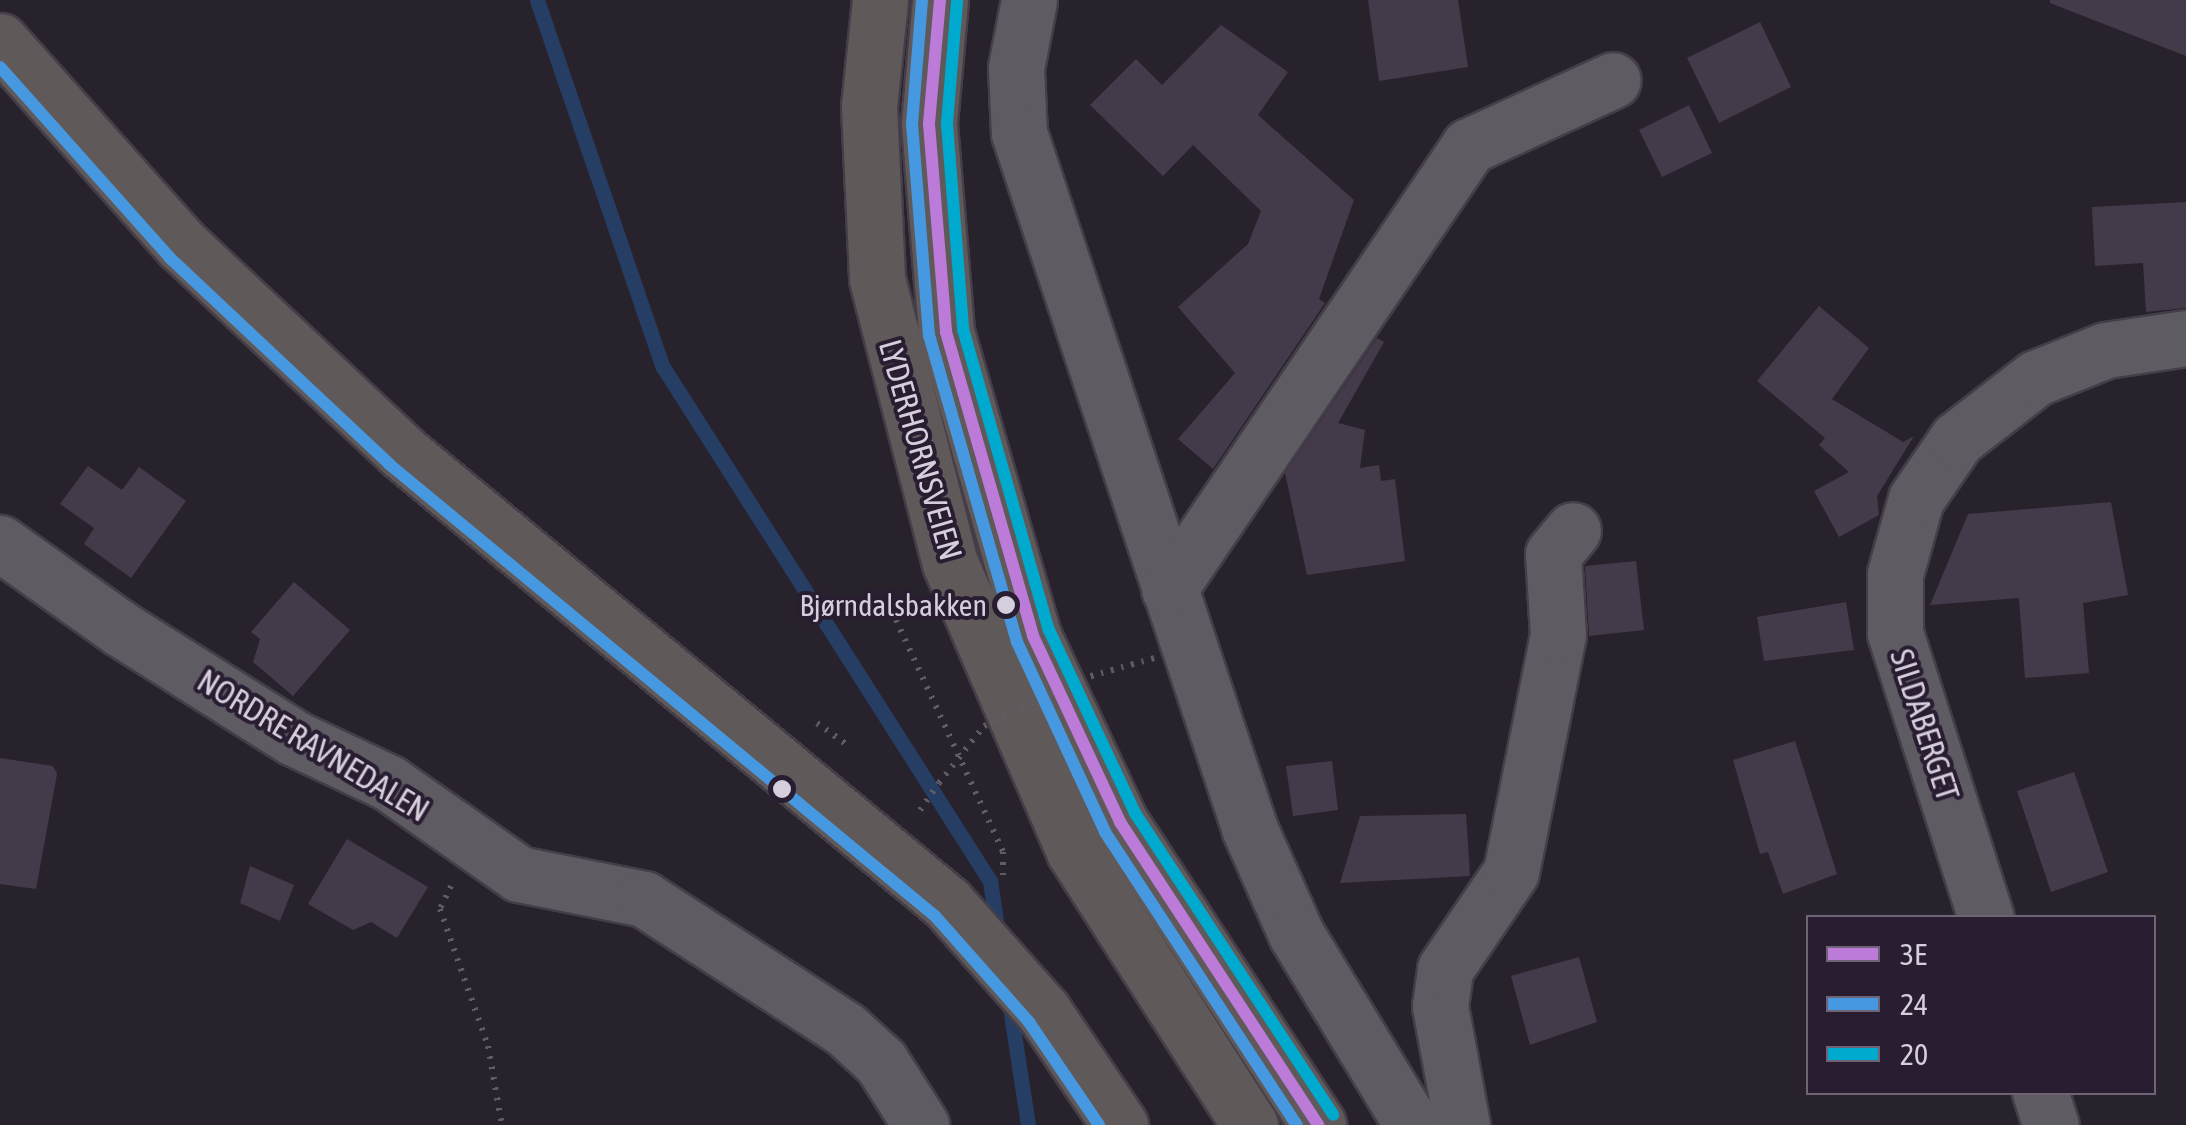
<!DOCTYPE html>
<meta charset="utf-8">
<style>
body{margin:0}
#map{position:relative;width:2186px;height:1125px;overflow:hidden;background:#28222d;font-family:"Asap Condensed",sans-serif}
div>[style]{position:absolute}
[style*='--x']{left:calc(var(--x)*1px);top:calc(var(--y)*1px);width:calc(var(--w)*1px);rotate:calc(var(--a)*1deg)}
.stream>*{height:15px;margin:-7.5px;padding:0 7.5px;transform-origin:7.5px;border-radius:7.5px;background:#263e64}
.building>*{inset:0;background:#433b49}
.path>*{height:6px;margin-top:-3px;transform-origin:0;background:repeating-linear-gradient(90deg,#605c64 0 2.5px,transparent 0 10.5px)}
.roads{filter:drop-shadow(2px 0 #443e49) drop-shadow(-2px 0 #443e49) drop-shadow(0 2px #443e49) drop-shadow(0 -2px #443e49)}
.minor>*{height:55px;margin:-27.5px;padding:0 27.5px;transform-origin:27.5px;border-radius:27.5px;background:#5f5b63}
.major>*{height:55px;margin:-27.5px;padding:0 27.5px;transform-origin:27.5px;border-radius:27.5px;background:#60595a}
.path-bridge>*{height:6px;margin-top:-3px;transform-origin:0;background:repeating-linear-gradient(90deg,#605c64 0 2.5px,transparent 0 10.5px)}
.bus-1>*{height:12px;margin:-6px;padding:0 6px;transform-origin:6px;border-radius:6px;background:#bd7bd9}
.bus-2>*{height:12px;margin:-6px;padding:0 6px;transform-origin:6px;border-radius:6px;background:#4699e1}
.bus-3>*{height:12px;margin:-6px;padding:0 6px;transform-origin:6px;border-radius:6px;background:#00a9ce}
.dots>*{width:28px;height:28px;translate:-50% -50%;box-sizing:border-box;border:5px solid #291d32;border-radius:50%}
span{translate:-50% -50%;white-space:nowrap;text-align:center;line-height:1.15;-webkit-text-stroke:8px #291d32;paint-order:stroke}
.bus-label{font-size:30px;color:#d5cedc}
.right{translate:-100% -50%;text-align:right}
.street-label{font-size:32px;color:#d5cedc}
.legend{position:absolute;left:1806px;top:915px;width:350px;height:180px;box-sizing:border-box;background:#291d32;border:2px solid #6e6476;margin:0;padding:12px 18px;list-style:none;font-size:30px;color:#d5cedc}
.legend li{display:flex;align-items:center;gap:20px;height:50px}
.legend b{width:50px;border:2px solid #6e6476}
</style>
<div id="map">
<div class="stream">
<div style="--x:537;--y:0;--w:388;--a:71.1"></div>
<div style="--x:663;--y:367;--w:609;--a:57.54"></div>
<div style="--x:990;--y:881;--w:53;--a:81.3"></div>
<div style="--x:1009;--y:1001;--w:125;--a:81.3"></div>
</div>
<div class="building">
<div style="clip-path:polygon(1368px 0,1458px 0,1468px 67px,1379px 81px)"></div>
<div style="clip-path:polygon(2186px 0,2186px 56px,2050px 3px,2050px 0)"></div>
<div style="clip-path:polygon(1760px 22px,1791px 87px,1719px 123px,1687px 58px)"></div>
<div style="clip-path:polygon(1221px 25px,1288px 72px,1258px 115px,1354px 200px,1319px 299px,1325px 303px,1213px 469px,1178px 439px,1235px 373px,1178px 307px,1248px 244px,1261px 211px,1193px 145px,1163px 176px,1090px 105px,1136px 59px,1162px 85px)"></div>
<div style="clip-path:polygon(1689px 105px,1712px 153px,1662px 177px,1639px 130px)"></div>
<div style="clip-path:polygon(2186px 202px,2186px 308px,2146px 312px,2143px 263px,2095px 266px,2092px 207px)"></div>
<div style="clip-path:polygon(1819px 306px,1869px 348px,1832px 399px,1903px 442px,1914px 436px,1877px 496px,1879px 515px,1839px 537px,1814px 491px,1849px 472px,1819px 445px,1825px 438px,1757px 381px)"></div>
<div style="clip-path:polygon(1377px 338px,1384px 342px,1338px 423px,1365px 430px,1360px 468px,1379px 465px,1381px 481px,1395px 479px,1405px 561px,1307px 575px,1285px 473px)"></div>
<div style="clip-path:polygon(88px 466px,122px 490px,139px 467px,186px 501px,131px 578px,84px 544px,94px 528px,60px 504px)"></div>
<div style="clip-path:polygon(2111px 502px,2128px 595px,2083px 603px,2089px 673px,2025px 678px,2019px 598px,1930px 605px,1968px 514px)"></div>
<div style="clip-path:polygon(1636px 561px,1644px 630px,1589px 636px,1585px 566px)"></div>
<div style="clip-path:polygon(294px 582px,350px 630px,293px 696px,253px 662px,260px 639px,251px 632px)"></div>
<div style="clip-path:polygon(1846px 602px,1854px 650px,1764px 661px,1757px 617px)"></div>
<div style="clip-path:polygon(1795px 741px,1837px 874px,1783px 894px,1768px 852px,1760px 854px,1733px 760px)"></div>
<div style="clip-path:polygon(0 758px,53px 766px,57px 774px,36px 889px,0 884px)"></div>
<div style="clip-path:polygon(1332px 761px,1338px 810px,1293px 816px,1286px 766px)"></div>
<div style="clip-path:polygon(2074px 772px,2108px 872px,2051px 892px,2017px 791px)"></div>
<div style="clip-path:polygon(1466px 814px,1470px 876px,1340px 883px,1360px 816px)"></div>
<div style="clip-path:polygon(347px 839px,428px 887px,397px 938px,371px 922px,353px 930px,308px 904px)"></div>
<div style="clip-path:polygon(250px 866px,294px 885px,280px 921px,240px 903px)"></div>
<div style="clip-path:polygon(1579px 957px,1597px 1022px,1530px 1045px,1511px 976px)"></div>
</div>
<div class="path">
<div style="--x:896;--y:620;--w:255;--a:65.2"></div>
<div style="--x:1003;--y:852;--w:30;--a:90"></div>
<div style="--x:817;--y:723;--w:37;--a:36"></div>
<div style="--x:920;--y:810;--w:33;--a:-55"></div>
<div style="--x:451;--y:886;--w:25;--a:116"></div>
<div style="--x:440;--y:909;--w:145;--a:70.7"></div>
<div style="--x:488;--y:1046;--w:80;--a:80"></div>
</div>
<div class="roads">
<div class="minor">
<div style="--x:1029;--y:0;--w:69;--a:100.8"></div>
<div style="--x:1016;--y:68;--w:65;--a:87.4"></div>
<div style="--x:1019;--y:133;--w:734;--a:71.66"></div>
<div style="--x:1250;--y:830;--w:114;--a:66.1"></div>
<div style="--x:1296;--y:934;--w:223;--a:58.7"></div>
<div style="--x:0;--y:543;--w:148;--a:35.4"></div>
<div style="--x:121;--y:629;--w:204;--a:32.2"></div>
<div style="--x:294;--y:738;--w:105;--a:25.3"></div>
<div style="--x:389;--y:783;--w:159;--a:35"></div>
<div style="--x:519;--y:874;--w:127;--a:11.3"></div>
<div style="--x:644;--y:899;--w:239;--a:32.9"></div>
<div style="--x:845;--y:1029;--w:49;--a:42.5"></div>
<div style="--x:881;--y:1062;--w:75;--a:57.6"></div>
<div style="--x:1169;--y:589;--w:535;--a:-55.89"></div>
<div style="--x:1469;--y:146;--w:158;--a:-24.6"></div>
<div style="--x:1986;--y:918;--w:299;--a:-107.7"></div>
<div style="--x:1895;--y:633;--w:59;--a:-90"></div>
<div style="--x:1895;--y:574;--w:78;--a:-74.4"></div>
<div style="--x:1916;--y:499;--w:73;--a:-55.7"></div>
<div style="--x:1957;--y:439;--w:100;--a:-37.7"></div>
<div style="--x:2036;--y:378;--w:75;--a:-21.8"></div>
<div style="--x:2106;--y:350;--w:81;--a:-8.5"></div>
<div style="--x:2040;--y:1092;--w:35;--a:72"></div>
<div style="--x:1462;--y:1125;--w:121;--a:-100.5"></div>
<div style="--x:1440;--y:1006;--w:37;--a:-82"></div>
<div style="--x:1445;--y:969;--w:117;--a:-55.8"></div>
<div style="--x:1511;--y:872;--w:242;--a:-78.8"></div>
<div style="--x:1558;--y:635;--w:81;--a:-93.5"></div>
<div style="--x:1553;--y:554;--w:31;--a:-50"></div>
</div>
<div class="major">
<div style="--x:880;--y:0;--w:108;--a:95.9"></div>
<div style="--x:869;--y:107;--w:172;--a:87.3"></div>
<div style="--x:877;--y:279;--w:293;--a:75.6"></div>
<div style="--x:950;--y:563;--w:314;--a:66.7"></div>
<div style="--x:1074;--y:851;--w:326;--a:57.3"></div>
<div style="--x:940;--y:0;--w:124;--a:95.1"></div>
<div style="--x:929;--y:124;--w:209;--a:85.3"></div>
<div style="--x:946;--y:332;--w:316;--a:74"></div>
<div style="--x:1033;--y:636;--w:205;--a:64.9"></div>
<div style="--x:1120;--y:822;--w:362;--a:56.8"></div>
<div style="--x:0;--y:41;--w:273;--a:48.3"></div>
<div style="--x:182;--y:245;--w:301;--a:43.2"></div>
<div style="--x:401;--y:451;--w:709;--a:39.62"></div>
<div style="--x:947;--y:903;--w:144;--a:48.4"></div>
<div style="--x:1043;--y:1011;--w:138;--a:56"></div>
</div>
</div>
<div class="path-bridge">
<div style="--x:939;--y:783;--w:73;--a:-51.7"></div>
<div style="--x:984;--y:726;--w:108;--a:-25.9"></div>
<div style="--x:1081;--y:679;--w:84;--a:-15.9"></div>
</div>
<div class="bus-1">
<div style="--x:940;--y:0;--w:124;--a:95.1"></div>
<div style="--x:929;--y:124;--w:209;--a:85.3"></div>
<div style="--x:946;--y:332;--w:316;--a:74"></div>
<div style="--x:1033;--y:636;--w:205;--a:64.9"></div>
<div style="--x:1120;--y:822;--w:362;--a:56.8"></div>
</div>
<div class="bus-2">
<div style="--x:922;--y:0;--w:124;--a:94.6"></div>
<div style="--x:912;--y:124;--w:212;--a:85.4"></div>
<div style="--x:929;--y:335;--w:319;--a:74"></div>
<div style="--x:1017;--y:642;--w:209;--a:65.1"></div>
<div style="--x:1105;--y:832;--w:350;--a:56.8"></div>
<div style="--x:0;--y:67;--w:256;--a:48.3"></div>
<div style="--x:170;--y:258;--w:301;--a:43.2"></div>
<div style="--x:389;--y:464;--w:709;--a:39.62"></div>
<div style="--x:935;--y:916;--w:142;--a:48.4"></div>
<div style="--x:1029;--y:1022;--w:125;--a:55.8"></div>
</div>
<div class="bus-3">
<div style="--x:957;--y:2;--w:122;--a:94.7"></div>
<div style="--x:947;--y:124;--w:206;--a:85.5"></div>
<div style="--x:963;--y:329;--w:313;--a:74.1"></div>
<div style="--x:1049;--y:630;--w:202;--a:64.8"></div>
<div style="--x:1135;--y:813;--w:361;--a:56.7"></div>
</div>
<div class="dots">
<div style="left:1006px;top:605px;background:#d5cedc"></div>
<div style="left:782px;top:789px;background:#d5cedc"></div>
</div>
<div class="bus-label">
<span class="right" style="left:987px;top:605px">Bjørndalsbakken</span>
</div>
<div class="street-label">
<span style="left:920px;top:450px;rotate:74deg">LYDERHORNSVEIEN</span>
<span style="left:1924px;top:725px;rotate:72deg">SILDABERGET</span>
<span style="left:313px;top:746px;rotate:31deg">NORDRE RAVNEDALEN</span>
</div>
<ul class="legend">
<li><b style="height:12px;background:#bd7bd9"></b>3E</li>
<li><b style="height:12px;background:#4699e1"></b>24</li>
<li><b style="height:12px;background:#00a9ce"></b>20</li>
</ul>
</div>
